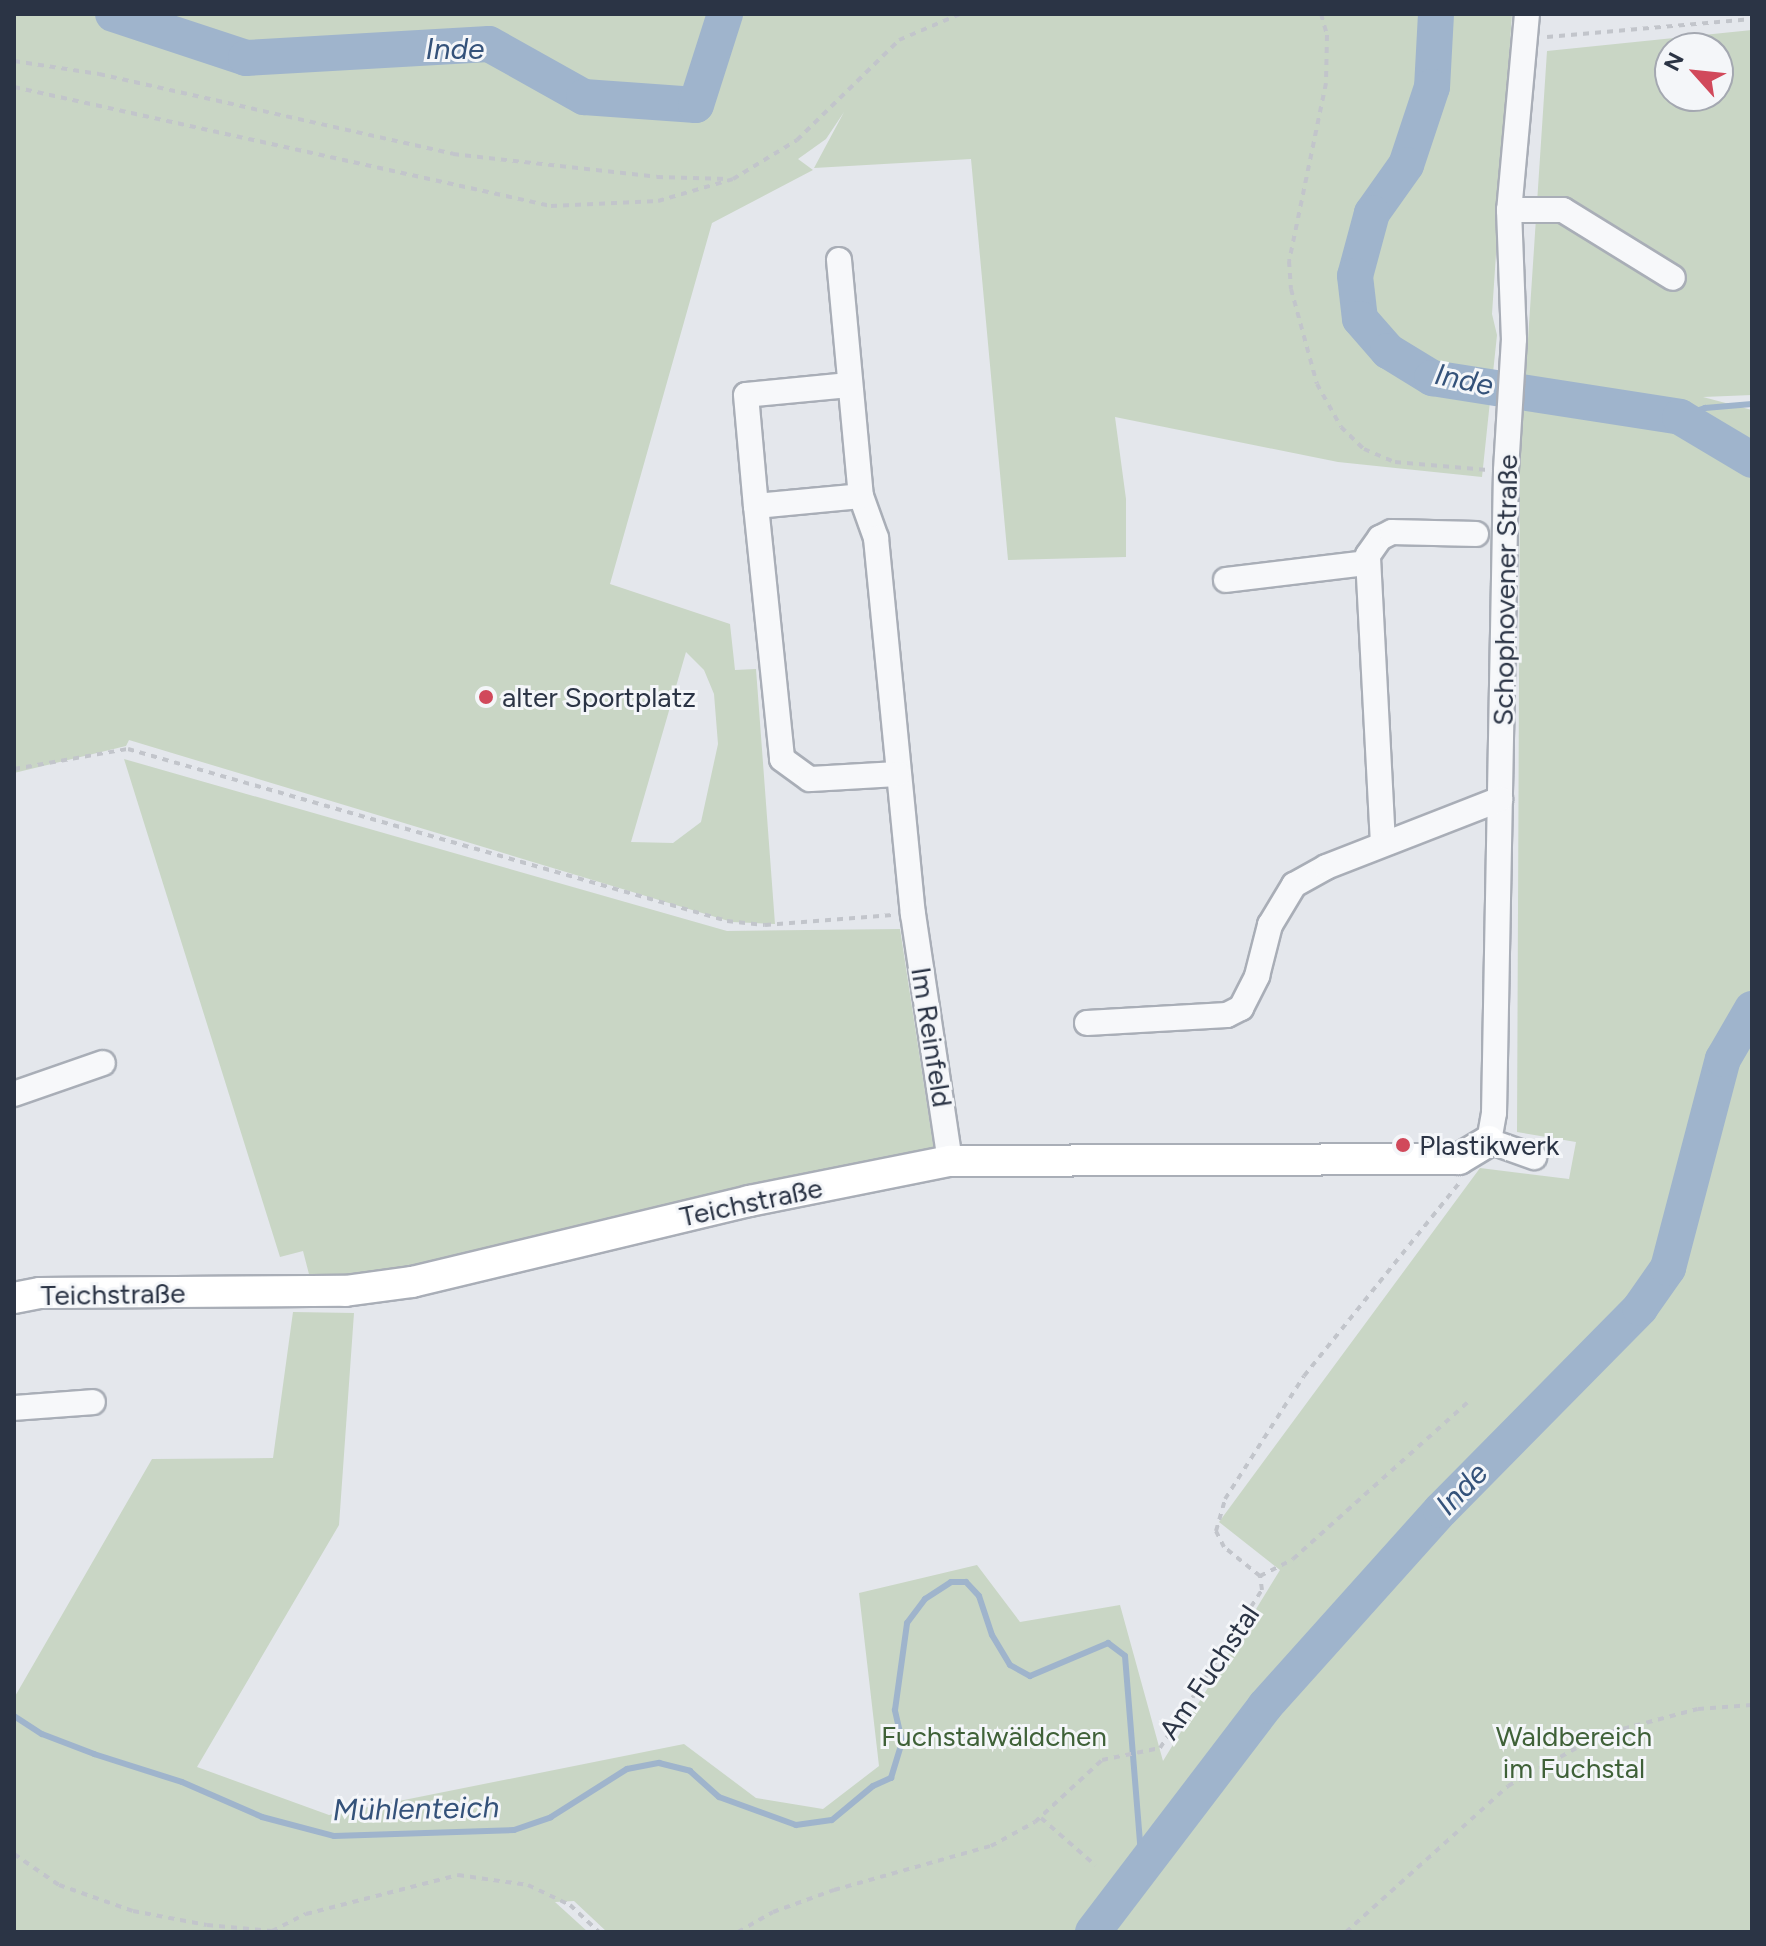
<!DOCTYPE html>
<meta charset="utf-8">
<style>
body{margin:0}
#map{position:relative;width:1766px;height:1946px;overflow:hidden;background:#e4e7ec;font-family:Figtree,sans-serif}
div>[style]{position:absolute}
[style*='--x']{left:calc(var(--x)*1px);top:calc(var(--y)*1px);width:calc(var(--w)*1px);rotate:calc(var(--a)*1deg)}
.green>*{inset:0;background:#c9d6c5}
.stream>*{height:6px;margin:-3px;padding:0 3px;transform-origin:3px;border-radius:3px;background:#9fb4cc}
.river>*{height:36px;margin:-18px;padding:0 18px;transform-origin:18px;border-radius:18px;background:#9fb4cc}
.path>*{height:4px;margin-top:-2px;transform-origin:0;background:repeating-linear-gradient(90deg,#c2c5cb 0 6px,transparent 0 12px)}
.roads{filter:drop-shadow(2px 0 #a9aeb7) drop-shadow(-2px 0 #a9aeb7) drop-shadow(0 2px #a9aeb7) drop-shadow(0 -2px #a9aeb7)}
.minor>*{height:24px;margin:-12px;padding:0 12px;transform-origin:12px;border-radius:12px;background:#f7f8fa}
.major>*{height:30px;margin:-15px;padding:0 15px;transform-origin:15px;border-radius:15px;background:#fff}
.dots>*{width:22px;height:22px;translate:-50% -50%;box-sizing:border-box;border:4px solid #f4f6f9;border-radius:50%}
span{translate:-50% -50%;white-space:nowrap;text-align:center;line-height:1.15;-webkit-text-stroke:6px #f4f6f9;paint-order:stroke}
.street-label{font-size:28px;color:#2b3445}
.poi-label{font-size:28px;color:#2b3445}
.left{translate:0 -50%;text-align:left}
.park-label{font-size:28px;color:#3f6138}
.water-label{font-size:30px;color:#34527a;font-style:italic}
.frame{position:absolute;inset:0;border:16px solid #2b3445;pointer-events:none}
.north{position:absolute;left:1654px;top:32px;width:80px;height:80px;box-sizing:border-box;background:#f4f6f9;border:2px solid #a4a8b1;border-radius:50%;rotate:297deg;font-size:22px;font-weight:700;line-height:32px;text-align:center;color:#2b3445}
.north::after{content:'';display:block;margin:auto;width:28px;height:36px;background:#d1495b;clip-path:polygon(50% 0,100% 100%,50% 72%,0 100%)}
</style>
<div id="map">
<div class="green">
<div style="clip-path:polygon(evenodd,14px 14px,1512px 14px,1492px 314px,1497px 335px,1482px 477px,1338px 462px,1115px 417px,1126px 499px,1126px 557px,1008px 560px,971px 159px,814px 168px,844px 112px,826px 139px,798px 159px,813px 170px,712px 223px,610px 584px,730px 624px,735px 670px,756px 669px,775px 924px,732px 922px,129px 740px,126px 746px,14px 773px,14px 14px,686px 652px,704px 670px,714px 694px,718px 744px,701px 822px,673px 843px,631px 842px,686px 652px)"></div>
<div style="clip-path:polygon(evenodd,1752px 30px,1752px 395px,1703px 397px,1752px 410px,1752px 1932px,607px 1932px,574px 1901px,555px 1902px,588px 1932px,14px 1932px,14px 1698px,152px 1459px,273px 1458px,293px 1312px,354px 1313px,339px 1525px,197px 1767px,329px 1815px,684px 1744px,756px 1798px,823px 1809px,879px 1766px,859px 1593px,977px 1565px,1020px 1622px,1120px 1605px,1163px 1761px,1280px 1570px,1219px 1522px,1480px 1168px,1569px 1179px,1576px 1142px,1517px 1132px,1520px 461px,1547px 51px,1752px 30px,1670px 48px,1718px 48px,1718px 96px,1670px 96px,1670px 48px)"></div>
<div style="clip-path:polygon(124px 759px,727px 931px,900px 929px,934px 1150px,388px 1273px,310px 1278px,303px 1251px,280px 1257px)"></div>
</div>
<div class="stream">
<div style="--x:1680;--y:417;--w:27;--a:-20"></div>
<div style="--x:1705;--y:408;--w:47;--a:-4.9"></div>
<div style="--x:14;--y:1716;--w:33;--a:33"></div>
<div style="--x:42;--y:1734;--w:56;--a:21"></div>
<div style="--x:94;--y:1754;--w:92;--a:17.7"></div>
<div style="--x:182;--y:1782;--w:87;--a:23.6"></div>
<div style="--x:262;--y:1817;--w:74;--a:14.8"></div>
<div style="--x:334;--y:1836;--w:180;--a:-1.9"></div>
<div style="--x:514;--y:1830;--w:39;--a:-19"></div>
<div style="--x:551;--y:1817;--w:90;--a:-32.3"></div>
<div style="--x:627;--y:1769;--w:33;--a:-11"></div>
<div style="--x:659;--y:1763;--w:32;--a:14"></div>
<div style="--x:690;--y:1771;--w:39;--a:42"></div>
<div style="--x:719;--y:1797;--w:82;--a:20"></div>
<div style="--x:796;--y:1825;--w:36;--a:-8"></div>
<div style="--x:832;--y:1820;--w:53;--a:-39.7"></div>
<div style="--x:873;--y:1786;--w:20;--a:-24"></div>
<div style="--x:891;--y:1778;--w:39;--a:-73"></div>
<div style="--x:902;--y:1741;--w:32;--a:-103"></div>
<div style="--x:895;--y:1710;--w:88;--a:-82.1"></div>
<div style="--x:907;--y:1623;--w:30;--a:-53"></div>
<div style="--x:925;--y:1599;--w:31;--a:-33"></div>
<div style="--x:951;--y:1582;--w:15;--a:0"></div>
<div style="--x:966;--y:1582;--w:19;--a:47"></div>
<div style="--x:979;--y:1596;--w:41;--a:71.6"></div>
<div style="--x:992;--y:1635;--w:35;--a:59"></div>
<div style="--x:1010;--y:1665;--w:23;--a:29"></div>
<div style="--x:1030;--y:1676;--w:85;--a:-22.9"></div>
<div style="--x:1108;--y:1643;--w:21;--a:37"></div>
<div style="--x:1125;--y:1656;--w:213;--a:85.4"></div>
</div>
<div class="river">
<div style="--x:113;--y:14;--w:140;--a:18.3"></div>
<div style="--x:246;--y:58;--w:243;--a:-3.3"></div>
<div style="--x:489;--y:44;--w:109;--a:29.2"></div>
<div style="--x:584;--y:97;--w:112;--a:4.1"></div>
<div style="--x:696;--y:105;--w:96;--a:-72.3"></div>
<div style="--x:1436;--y:14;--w:73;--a:93.1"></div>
<div style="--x:1432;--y:87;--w:82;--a:108.4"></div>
<div style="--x:1406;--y:165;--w:59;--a:125.3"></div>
<div style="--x:1372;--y:213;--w:65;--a:105.1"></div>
<div style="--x:1355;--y:276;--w:43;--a:83.4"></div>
<div style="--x:1360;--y:319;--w:43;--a:48.8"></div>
<div style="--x:1388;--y:351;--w:52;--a:31.5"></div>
<div style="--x:1432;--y:378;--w:251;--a:8.9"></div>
<div style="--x:1680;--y:417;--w:84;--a:30.8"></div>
<div style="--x:1093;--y:1932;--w:284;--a:-52.7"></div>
<div style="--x:1265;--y:1706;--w:263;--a:-48.1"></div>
<div style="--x:1441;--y:1510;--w:284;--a:-45.4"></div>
<div style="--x:1640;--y:1308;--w:49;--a:-55"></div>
<div style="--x:1668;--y:1268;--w:216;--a:-75.3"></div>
<div style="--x:1723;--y:1059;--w:58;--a:-59.9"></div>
</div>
<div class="path">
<div style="--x:1321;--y:14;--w:22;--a:74"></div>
<div style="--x:1327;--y:35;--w:48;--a:91.2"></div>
<div style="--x:1326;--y:83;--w:182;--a:101.7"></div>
<div style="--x:1289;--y:261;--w:28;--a:86"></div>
<div style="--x:1291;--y:289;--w:98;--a:74.7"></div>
<div style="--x:1317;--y:384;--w:49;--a:60.8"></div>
<div style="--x:1341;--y:427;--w:32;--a:44"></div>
<div style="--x:1364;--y:449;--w:34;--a:23"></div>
<div style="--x:1395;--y:462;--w:93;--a:4.9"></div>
<div style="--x:1547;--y:37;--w:206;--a:-5"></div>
<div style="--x:14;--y:61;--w:86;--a:8.7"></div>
<div style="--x:99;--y:74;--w:363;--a:12.7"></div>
<div style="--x:453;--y:154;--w:205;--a:6.4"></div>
<div style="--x:657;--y:177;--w:71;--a:1.6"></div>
<div style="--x:14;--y:87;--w:550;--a:12.49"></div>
<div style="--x:551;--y:206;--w:107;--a:-2.7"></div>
<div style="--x:658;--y:201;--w:78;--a:-16.3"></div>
<div style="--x:733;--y:179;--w:75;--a:-31.4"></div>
<div style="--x:797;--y:140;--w:143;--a:-44.4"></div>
<div style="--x:899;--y:40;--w:66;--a:-23.1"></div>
<div style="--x:14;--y:769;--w:116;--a:-10"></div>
<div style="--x:128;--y:749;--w:623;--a:16.02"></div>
<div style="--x:727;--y:921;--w:38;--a:6"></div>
<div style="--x:765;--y:925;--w:128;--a:-4.5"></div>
<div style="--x:1260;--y:1576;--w:37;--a:-27"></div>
<div style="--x:1293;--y:1559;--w:237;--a:-41.9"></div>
<div style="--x:1041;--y:1818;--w:72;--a:41"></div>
<div style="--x:14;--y:1854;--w:55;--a:34.6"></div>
<div style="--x:59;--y:1885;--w:78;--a:19.4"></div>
<div style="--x:133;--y:1911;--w:75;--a:10.7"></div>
<div style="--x:207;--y:1925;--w:65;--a:5.3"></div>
<div style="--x:272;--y:1931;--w:38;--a:-27"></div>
<div style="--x:306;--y:1914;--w:157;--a:-14.4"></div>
<div style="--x:458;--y:1875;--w:71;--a:8.1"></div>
<div style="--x:528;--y:1885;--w:47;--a:25.5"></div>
<div style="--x:570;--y:1905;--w:40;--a:43"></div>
<div style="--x:738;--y:1932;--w:40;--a:-29.7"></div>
<div style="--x:773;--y:1912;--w:65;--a:-19.8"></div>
<div style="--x:834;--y:1890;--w:163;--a:-15.7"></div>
<div style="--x:991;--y:1846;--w:50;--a:-28.6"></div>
<div style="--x:1035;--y:1822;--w:91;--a:-42.8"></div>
<div style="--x:1102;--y:1760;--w:59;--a:-11.7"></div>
<div style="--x:1160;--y:1748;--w:188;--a:-57.2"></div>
<div style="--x:1262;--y:1590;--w:14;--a:-98"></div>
<div style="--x:1260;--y:1576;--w:46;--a:-141.1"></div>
<div style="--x:1224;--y:1547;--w:18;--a:-117"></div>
<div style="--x:1216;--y:1531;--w:33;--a:-74"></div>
<div style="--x:1225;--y:1499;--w:146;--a:-57.3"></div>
<div style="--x:1304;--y:1376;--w:249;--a:-51.2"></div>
<div style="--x:1346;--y:1932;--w:218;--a:-42"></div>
<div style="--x:1508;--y:1786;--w:105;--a:-29"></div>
<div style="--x:1600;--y:1735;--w:101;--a:-14.9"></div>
<div style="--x:1698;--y:1709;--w:54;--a:-4.2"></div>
</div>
<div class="roads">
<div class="minor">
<div style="--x:1527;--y:14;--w:197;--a:95.2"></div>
<div style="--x:1509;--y:210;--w:129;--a:87.8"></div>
<div style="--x:1514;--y:339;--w:132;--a:93.5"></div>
<div style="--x:1506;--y:471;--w:642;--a:91.07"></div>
<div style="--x:1494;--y:1113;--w:28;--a:100"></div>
<div style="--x:1489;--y:1141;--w:48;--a:19.6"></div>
<div style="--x:1509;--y:210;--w:54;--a:0"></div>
<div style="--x:1563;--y:210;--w:129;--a:31.7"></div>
<div style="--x:839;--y:260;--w:237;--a:84.7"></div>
<div style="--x:861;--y:496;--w:45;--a:70.3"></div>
<div style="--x:876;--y:538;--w:378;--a:84.4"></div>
<div style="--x:913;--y:914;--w:250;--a:81.5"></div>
<div style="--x:849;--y:385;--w:103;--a:174.5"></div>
<div style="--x:746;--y:395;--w:111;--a:84.9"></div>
<div style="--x:756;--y:506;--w:105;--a:-5.4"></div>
<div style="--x:756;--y:506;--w:254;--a:84.1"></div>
<div style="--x:782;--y:759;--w:34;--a:36"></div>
<div style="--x:810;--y:779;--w:88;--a:-3.3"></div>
<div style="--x:1226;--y:580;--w:141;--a:-6.9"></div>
<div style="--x:1383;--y:844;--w:289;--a:-93"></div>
<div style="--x:1368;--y:555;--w:21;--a:-55"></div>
<div style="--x:1380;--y:538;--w:13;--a:-27"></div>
<div style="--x:1392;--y:532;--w:84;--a:1.4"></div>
<div style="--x:1087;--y:1023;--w:140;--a:-3.3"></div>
<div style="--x:1227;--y:1015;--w:16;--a:-27"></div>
<div style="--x:1241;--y:1008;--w:36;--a:-63"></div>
<div style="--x:1257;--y:976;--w:53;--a:-75.7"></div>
<div style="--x:1270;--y:925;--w:47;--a:-59"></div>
<div style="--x:1294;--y:885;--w:37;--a:-29"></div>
<div style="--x:1326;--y:867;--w:187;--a:-21.3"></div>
<div style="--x:14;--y:1094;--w:94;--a:-19.2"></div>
<div style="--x:14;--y:1408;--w:79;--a:-4.3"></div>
</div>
<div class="major">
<div style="--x:14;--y:1298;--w:26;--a:-11"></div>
<div style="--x:40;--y:1293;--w:305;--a:-0.4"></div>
<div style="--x:345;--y:1291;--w:68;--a:-7.7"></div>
<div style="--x:412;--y:1282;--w:347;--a:-13.5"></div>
<div style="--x:749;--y:1201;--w:205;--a:-11.3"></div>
<div style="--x:950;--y:1161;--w:509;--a:-0.23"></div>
<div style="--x:1459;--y:1159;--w:35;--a:-31"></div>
</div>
</div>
<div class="dots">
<div style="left:486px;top:697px;background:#d1495b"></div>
<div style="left:1403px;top:1145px;background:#d1495b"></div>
</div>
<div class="street-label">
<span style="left:1505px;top:590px;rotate:-89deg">Schophovener Straße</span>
<span style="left:932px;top:1037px;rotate:81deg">Im Reinfeld</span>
<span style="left:751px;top:1202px;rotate:-12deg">Teichstraße</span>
<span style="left:113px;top:1294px;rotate:-1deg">Teichstraße</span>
<span style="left:1209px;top:1672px;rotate:-56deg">Am Fuchstal</span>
</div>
<div class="poi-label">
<span class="left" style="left:502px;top:697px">alter Sportplatz</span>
<span class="left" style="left:1419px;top:1145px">Plastikwerk</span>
</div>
<div class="park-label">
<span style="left:994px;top:1736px">Fuchstalwäldchen</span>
<span style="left:1574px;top:1752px">Waldbereich<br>im Fuchstal</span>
</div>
<div class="water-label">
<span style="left:455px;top:49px">Inde</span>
<span style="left:1464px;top:380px;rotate:12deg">Inde</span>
<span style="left:1462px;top:1489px;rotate:-46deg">Inde</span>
<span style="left:416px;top:1809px;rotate:-1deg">Mühlenteich</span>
</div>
<div class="frame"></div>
<div class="north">N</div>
</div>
